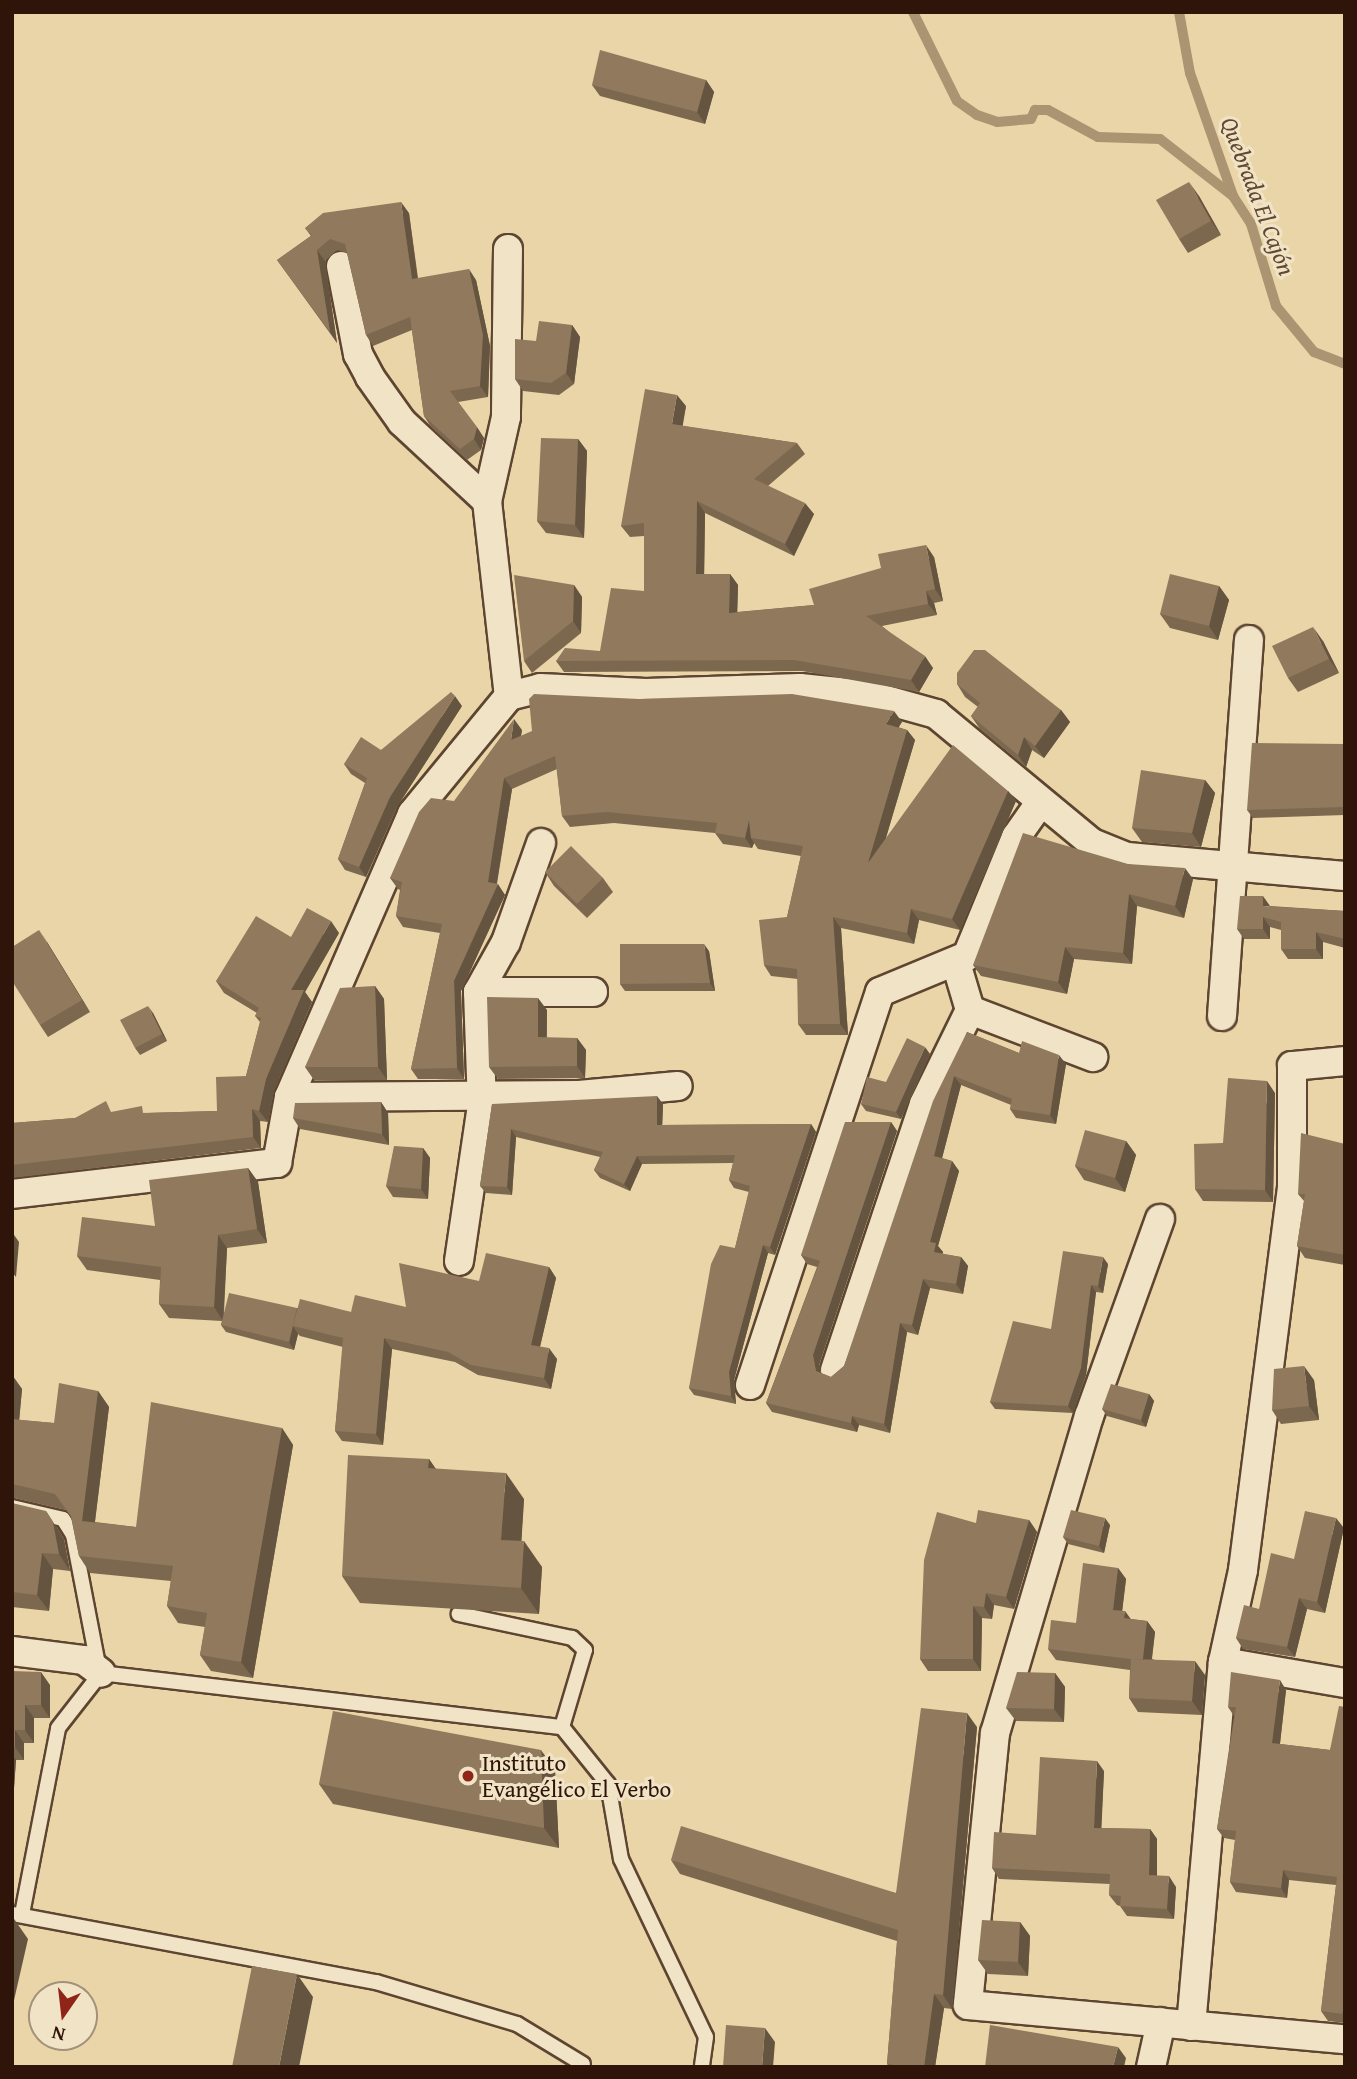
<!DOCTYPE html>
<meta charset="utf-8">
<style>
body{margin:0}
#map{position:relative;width:1357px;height:2079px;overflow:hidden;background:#ead5a8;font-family:"Gentium Book Plus",serif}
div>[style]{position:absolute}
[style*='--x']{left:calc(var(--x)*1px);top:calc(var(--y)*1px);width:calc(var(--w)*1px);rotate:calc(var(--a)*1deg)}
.stream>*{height:10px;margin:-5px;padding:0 5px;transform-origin:5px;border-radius:5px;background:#aa9472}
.roads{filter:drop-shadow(2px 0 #5e4531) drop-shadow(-2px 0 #5e4531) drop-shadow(0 2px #5e4531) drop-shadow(0 -2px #5e4531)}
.service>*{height:14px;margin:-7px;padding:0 7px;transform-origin:7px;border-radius:7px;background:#f1e4c6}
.minor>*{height:28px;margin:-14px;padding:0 14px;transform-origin:14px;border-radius:14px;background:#f1e4c6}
.wall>*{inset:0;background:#7c684f}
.shaded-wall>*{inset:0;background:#655540}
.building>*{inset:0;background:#90795c}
.dots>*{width:19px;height:19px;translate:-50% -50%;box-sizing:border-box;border:4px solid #f1e4c6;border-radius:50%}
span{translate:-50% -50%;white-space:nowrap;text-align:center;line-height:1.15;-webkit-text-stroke:6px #f1e4c6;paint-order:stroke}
.poi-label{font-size:23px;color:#2f1509}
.left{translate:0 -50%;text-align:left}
.water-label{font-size:24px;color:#604833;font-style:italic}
.frame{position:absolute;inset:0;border:14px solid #2f1509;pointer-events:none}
.north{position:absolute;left:28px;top:1981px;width:70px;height:70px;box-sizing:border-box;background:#f1e4c6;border:2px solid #a3917a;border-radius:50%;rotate:194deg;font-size:19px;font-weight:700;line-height:28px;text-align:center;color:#2f1509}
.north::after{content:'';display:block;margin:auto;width:24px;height:32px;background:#8f2418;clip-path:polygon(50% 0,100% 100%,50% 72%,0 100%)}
</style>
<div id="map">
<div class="stream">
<div style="--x:913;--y:12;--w:99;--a:63.7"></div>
<div style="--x:957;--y:101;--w:24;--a:35"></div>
<div style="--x:977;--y:115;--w:21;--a:19"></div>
<div style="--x:997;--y:122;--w:34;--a:-5"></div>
<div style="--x:1031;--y:119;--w:10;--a:-66"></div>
<div style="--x:1035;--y:110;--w:13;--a:0"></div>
<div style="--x:1048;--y:110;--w:57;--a:28.4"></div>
<div style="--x:1098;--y:137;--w:62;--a:1.8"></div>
<div style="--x:1160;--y:139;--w:93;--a:38"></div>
<div style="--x:1179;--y:12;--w:62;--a:79.8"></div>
<div style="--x:1190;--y:73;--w:130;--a:70.7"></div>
<div style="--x:1233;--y:196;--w:33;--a:57"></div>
<div style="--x:1251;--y:224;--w:86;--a:73"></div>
<div style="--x:1276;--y:306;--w:60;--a:50.4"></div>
<div style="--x:1314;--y:352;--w:33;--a:21"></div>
</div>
<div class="roads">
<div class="service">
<div style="--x:12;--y:1507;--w:52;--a:13.2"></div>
<div style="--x:63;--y:1519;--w:19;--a:58"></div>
<div style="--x:73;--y:1535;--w:132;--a:79.1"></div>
<div style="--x:562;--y:1727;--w:73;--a:51.1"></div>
<div style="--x:608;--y:1784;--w:76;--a:80.2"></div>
<div style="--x:621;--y:1859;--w:197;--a:64.5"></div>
<div style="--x:706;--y:2037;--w:30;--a:98"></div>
<div style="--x:12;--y:1914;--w:370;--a:10.6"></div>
<div style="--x:376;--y:1982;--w:147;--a:16.6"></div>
<div style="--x:517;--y:2024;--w:77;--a:31.2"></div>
<div style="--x:22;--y:1914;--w:189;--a:-79"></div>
<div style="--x:58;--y:1728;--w:70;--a:-52"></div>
<div style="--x:101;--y:1673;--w:464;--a:6.7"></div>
<div style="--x:562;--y:1727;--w:80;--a:-73.4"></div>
<div style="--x:585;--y:1650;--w:18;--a:-137"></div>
<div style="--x:572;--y:1638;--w:116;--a:-168"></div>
</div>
<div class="minor">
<div style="--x:508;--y:249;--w:168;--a:90.7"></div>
<div style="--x:506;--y:417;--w:86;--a:102.7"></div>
<div style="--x:487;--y:501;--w:196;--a:83.6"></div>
<div style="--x:341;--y:266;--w:90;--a:79.1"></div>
<div style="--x:358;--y:354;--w:26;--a:62"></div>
<div style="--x:370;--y:377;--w:55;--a:54.6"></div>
<div style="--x:402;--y:422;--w:116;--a:42.9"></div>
<div style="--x:956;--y:963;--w:49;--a:73.4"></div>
<div style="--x:970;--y:1010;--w:132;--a:20.9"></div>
<div style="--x:478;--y:992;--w:115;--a:0"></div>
<div style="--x:1222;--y:1016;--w:377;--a:-85.9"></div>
<div style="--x:289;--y:1097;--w:290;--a:-0.4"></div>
<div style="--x:579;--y:1095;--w:99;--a:-5.2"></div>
<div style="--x:12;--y:1194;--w:267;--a:-6.7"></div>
<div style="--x:277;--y:1163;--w:67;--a:-79.7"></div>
<div style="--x:289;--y:1097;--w:309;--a:-66.5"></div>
<div style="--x:412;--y:814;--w:153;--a:-50.6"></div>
<div style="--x:509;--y:696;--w:32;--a:-14"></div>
<div style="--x:540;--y:688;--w:106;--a:2.7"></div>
<div style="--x:646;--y:693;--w:154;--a:-1.9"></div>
<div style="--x:800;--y:688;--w:68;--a:5.9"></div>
<div style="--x:868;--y:695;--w:71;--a:15.6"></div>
<div style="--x:936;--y:714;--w:202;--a:39.6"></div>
<div style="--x:1092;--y:843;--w:38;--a:22"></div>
<div style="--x:1127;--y:857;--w:219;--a:5"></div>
<div style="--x:1160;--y:1219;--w:209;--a:109.8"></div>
<div style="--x:1089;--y:1416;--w:331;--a:106.5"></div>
<div style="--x:995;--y:1733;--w:273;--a:95.7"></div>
<div style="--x:968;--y:2005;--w:379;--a:5.2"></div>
<div style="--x:459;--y:1261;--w:157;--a:-81.6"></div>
<div style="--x:482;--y:1106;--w:114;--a:-92"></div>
<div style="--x:478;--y:992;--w:57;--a:-60.8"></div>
<div style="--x:506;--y:942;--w:105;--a:-70.5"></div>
<div style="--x:835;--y:1370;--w:280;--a:-71.5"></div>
<div style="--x:924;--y:1104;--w:105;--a:-63.9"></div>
<div style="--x:750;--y:1385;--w:414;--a:-71.7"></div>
<div style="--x:880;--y:992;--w:94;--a:-22.5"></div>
<div style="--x:967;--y:956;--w:129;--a:-67.6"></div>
<div style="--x:1016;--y:837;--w:42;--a:-54.8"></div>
<div style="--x:12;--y:1651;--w:73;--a:7.1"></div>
<div style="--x:84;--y:1660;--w:21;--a:37"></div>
<div style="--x:1223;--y:1662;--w:124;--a:9.8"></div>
<div style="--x:1191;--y:2026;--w:365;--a:-85"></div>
<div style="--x:1223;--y:1662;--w:94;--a:-77.7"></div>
<div style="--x:1243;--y:1570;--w:386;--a:-82.7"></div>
<div style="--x:1292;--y:1187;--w:121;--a:-90"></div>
<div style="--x:1292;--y:1066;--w:53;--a:-5.4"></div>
<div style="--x:1151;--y:2067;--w:46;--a:-77.5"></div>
</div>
</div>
<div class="wall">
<div style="clip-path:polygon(706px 80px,714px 92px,705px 124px,600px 96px,592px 85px)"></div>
<div style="clip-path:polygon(1199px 196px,1221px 235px,1188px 253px,1179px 239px)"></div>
<div style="clip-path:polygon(409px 213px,418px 278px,476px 280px,490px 346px,488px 397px,458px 402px,484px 438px,481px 450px,467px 460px,431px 427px,424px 416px,412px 330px,373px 346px,366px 335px,347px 253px,337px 250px,325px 261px,337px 343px,277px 260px,311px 236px,305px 228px)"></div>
<div style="clip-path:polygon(572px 325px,580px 337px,574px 384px,559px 395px,523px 391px,515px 379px,536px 341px)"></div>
<div style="clip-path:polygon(686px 406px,682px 426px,797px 443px,805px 454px,768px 486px,814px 514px,794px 556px,705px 513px,704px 574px,730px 574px,738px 585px,737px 612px,814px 605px,934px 557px,943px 601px,934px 603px,937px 615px,882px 626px,933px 668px,919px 692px,802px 671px,564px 672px,556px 661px,600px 651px,644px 591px,644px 536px,630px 537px,621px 526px)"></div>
<div style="clip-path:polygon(578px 439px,587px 451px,584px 538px,546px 533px,537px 521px)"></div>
<div style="clip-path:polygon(574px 585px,582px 597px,581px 633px,532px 673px,524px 661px)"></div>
<div style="clip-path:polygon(1219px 586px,1229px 600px,1218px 640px,1170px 628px,1160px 614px)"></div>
<div style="clip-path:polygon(1323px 641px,1339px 673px,1298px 692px,1288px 678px)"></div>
<div style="clip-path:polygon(957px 684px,1061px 710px,1070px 722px,1044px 758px,1032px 750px,1026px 767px,980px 729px,971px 716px,978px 707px,965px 697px)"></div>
<div style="clip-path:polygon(462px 706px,397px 807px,366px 877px,345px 870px,338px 859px,365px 783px,351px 774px,344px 764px,381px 750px)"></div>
<div style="clip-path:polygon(902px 722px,898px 727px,907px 730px,915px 740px,886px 838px,1008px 791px,1016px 801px,960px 930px,919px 920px,914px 944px,841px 928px,848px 1035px,806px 1035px,798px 1024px,798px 979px,771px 976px,764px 965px,787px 917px,801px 856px,758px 849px,754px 843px,752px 848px,723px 844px,715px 833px,614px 823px,570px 827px,562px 816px,557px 769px,512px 789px,497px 884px,505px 895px,461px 991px,464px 1079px,418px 1079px,411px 1069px,440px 933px,403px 927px,396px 916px,400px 890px,398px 889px,390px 878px,522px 730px,521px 736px)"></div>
<div style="clip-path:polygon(1345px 744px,1345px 815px,1253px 818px,1247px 810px)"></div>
<div style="clip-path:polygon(1205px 780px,1215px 793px,1201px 847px,1142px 842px,1132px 828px)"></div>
<div style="clip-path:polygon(1128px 864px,1193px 879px,1184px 918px,1137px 906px,1132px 964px,1074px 959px,1067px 994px,981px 976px,973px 965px)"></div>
<div style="clip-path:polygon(545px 872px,603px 878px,613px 892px,587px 918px,554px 886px)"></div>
<div style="clip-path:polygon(1270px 906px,1345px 911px,1345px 948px,1323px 942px,1323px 959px,1288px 959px,1281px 949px,1281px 930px,1270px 927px,1270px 939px,1244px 939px,1237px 929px)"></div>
<div style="clip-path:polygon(339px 933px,305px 992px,312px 1002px,274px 1091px,268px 1122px,260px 1121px,261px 1148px,12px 1178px,12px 1123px,75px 1118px,113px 1112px,147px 1113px,217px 1111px,246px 1076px,260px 1022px,255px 1016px,257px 1013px,224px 993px,216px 981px,291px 937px)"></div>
<div style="clip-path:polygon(47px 942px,90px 1012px,48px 1037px,40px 1025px)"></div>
<div style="clip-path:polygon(709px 951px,715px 991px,625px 991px,620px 984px)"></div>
<div style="clip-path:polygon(375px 986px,384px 999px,387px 1080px,314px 1080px,305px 1067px)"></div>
<div style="clip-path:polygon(547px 1010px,547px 1038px,577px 1038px,586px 1050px,585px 1078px,498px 1079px,489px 1067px)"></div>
<div style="clip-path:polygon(153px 1013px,167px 1041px,140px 1055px,135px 1048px)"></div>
<div style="clip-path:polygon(967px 1032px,1019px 1053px,1066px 1064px,1056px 1124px,1016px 1118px,1010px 1109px,1011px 1105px,961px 1085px,942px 1158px,952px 1161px,959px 1171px,938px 1246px,943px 1252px,942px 1254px,961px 1257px,968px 1266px,963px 1294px,930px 1288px,918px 1335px,907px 1332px,890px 1433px,859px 1425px,857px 1432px,772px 1412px,766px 1403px,817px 1267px,807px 1264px,801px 1255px,891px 1122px,897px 1131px,819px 1365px,821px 1373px,831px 1377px,844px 1366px)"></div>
<div style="clip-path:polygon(930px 1054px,901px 1119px,866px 1111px,861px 1104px,886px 1082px)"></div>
<div style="clip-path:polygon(1275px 1093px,1273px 1202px,1203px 1201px,1195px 1189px)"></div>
<div style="clip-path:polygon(381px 1102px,388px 1113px,389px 1145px,300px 1129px,293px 1118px)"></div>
<div style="clip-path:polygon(492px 1104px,663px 1104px,662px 1125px,811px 1124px,816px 1132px,775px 1255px,768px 1253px,734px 1380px,736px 1404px,694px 1395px,689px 1388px,735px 1248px,749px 1192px,734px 1188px,729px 1180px,733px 1163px,642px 1164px,630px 1191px,600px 1178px,594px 1170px,600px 1157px,516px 1137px,512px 1195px,486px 1193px,480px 1186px)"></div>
<div style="clip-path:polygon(1126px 1141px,1136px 1155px,1125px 1192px,1084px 1180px,1075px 1166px)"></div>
<div style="clip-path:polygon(1345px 1144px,1345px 1265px,1305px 1258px,1297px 1246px,1304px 1201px,1298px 1194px)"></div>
<div style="clip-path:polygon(423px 1148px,430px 1158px,428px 1199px,393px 1197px,386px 1186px)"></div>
<div style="clip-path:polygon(248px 1168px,258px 1182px,267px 1243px,227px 1248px,224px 1313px,297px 1308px,351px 1312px,406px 1307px,479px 1281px,549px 1267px,556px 1278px,540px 1347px,557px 1359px,551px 1389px,478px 1375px,455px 1362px,392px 1349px,383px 1445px,342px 1441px,335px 1431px,343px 1347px,300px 1336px,298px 1334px,294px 1350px,226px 1332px,221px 1325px,222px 1321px,169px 1318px,159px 1304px,160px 1280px,87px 1270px,77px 1256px,155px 1226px)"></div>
<div style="clip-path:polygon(1108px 1264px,1103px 1293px,1096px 1292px,1086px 1375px,1073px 1413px,995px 1409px,990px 1402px,1051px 1329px)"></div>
<div style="clip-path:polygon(12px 1375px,22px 1389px,19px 1420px,54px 1423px,98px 1391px,109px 1407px,95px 1522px,136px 1527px,282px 1428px,293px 1445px,253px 1678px,211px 1671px,200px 1655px,205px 1627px,178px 1623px,167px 1606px,171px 1581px,90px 1573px,79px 1556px,71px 1517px,66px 1510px,14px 1498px,12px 1498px)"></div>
<div style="clip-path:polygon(1314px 1380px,1319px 1420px,1281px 1424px,1272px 1410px)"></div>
<div style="clip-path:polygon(1149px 1394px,1154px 1401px,1146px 1427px,1107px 1416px,1102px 1409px)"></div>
<div style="clip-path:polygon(429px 1459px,436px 1469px,524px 1499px,521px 1541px,542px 1567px,539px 1614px,360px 1603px,342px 1576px)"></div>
<div style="clip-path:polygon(12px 1503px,57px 1527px,64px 1539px,70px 1571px,53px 1569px,49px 1611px,12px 1607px)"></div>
<div style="clip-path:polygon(1029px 1520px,1037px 1532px,1014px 1609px,994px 1605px,992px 1619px,982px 1618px,981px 1671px,928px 1671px,920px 1659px,976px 1523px)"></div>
<div style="clip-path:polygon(1110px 1525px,1104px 1553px,1068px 1544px,1063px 1537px)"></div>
<div style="clip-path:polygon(1344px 1528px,1325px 1613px,1307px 1609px,1295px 1657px,1243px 1649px,1236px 1638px,1259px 1609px,1294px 1559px)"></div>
<div style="clip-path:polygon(1118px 1568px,1126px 1579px,1122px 1611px,1130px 1619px,1147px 1621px,1155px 1632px,1152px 1659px,1205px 1675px,1202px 1715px,1138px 1712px,1129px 1698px,1130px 1670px,1056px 1660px,1048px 1649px,1076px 1623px)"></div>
<div style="clip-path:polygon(12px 1671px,50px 1685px,50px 1718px,34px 1718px,34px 1743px,24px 1743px,24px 1760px,16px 1760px,12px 1816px)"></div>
<div style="clip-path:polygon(1055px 1673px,1065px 1687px,1064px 1722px,1016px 1721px,1006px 1708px)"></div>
<div style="clip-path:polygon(1286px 1690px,1280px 1744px,1330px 1750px,1345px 1707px,1345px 2023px,1328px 2021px,1321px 2011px,1336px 1885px,1289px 1880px,1287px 1898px,1236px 1892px,1230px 1882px,1235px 1840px,1224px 1838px,1217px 1829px,1234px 1716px,1228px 1707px)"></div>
<div style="clip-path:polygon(977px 1727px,952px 2009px,944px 2008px,935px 2067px,889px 2067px,887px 2064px,897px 1941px,680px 1874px,671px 1860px,896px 1893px)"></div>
<div style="clip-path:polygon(555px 1770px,559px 1848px,333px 1804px,319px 1784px)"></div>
<div style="clip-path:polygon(1104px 1771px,1101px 1828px,1150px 1829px,1157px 1839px,1157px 1876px,1176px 1887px,1174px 1919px,1127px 1916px,1120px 1906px,1117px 1905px,1109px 1895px,1110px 1884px,999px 1879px,992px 1868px,1036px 1835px)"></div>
<div style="clip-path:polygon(1020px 1922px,1030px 1936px,1028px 1976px,988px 1974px,978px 1960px)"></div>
</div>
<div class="shaded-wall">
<div style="clip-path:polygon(706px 80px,714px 92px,705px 124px,697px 112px)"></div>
<div style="clip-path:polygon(1189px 182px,1199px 196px,1221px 235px,1211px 221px)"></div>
<div style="clip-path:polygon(401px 202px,409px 213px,419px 290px,412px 279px)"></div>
<div style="clip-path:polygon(317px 250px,325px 261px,337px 343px,330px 332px)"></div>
<div style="clip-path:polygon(469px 269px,476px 280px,490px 346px,488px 397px,480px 386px)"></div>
<div style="clip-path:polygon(572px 325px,580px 337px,574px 384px,566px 373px)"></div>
<div style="clip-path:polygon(677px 395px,686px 406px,681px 436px,672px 424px)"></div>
<div style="clip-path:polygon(477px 427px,484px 438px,481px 450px,474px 439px)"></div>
<div style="clip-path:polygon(578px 439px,587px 451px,584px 538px,575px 525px)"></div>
<div style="clip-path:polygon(697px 501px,705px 513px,704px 586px,696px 574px)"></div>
<div style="clip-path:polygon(805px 503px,814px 514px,794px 556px,785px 544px)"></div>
<div style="clip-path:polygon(926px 545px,934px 557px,943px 601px,935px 589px)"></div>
<div style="clip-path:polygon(730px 574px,738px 585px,737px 625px,729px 613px)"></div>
<div style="clip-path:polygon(574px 585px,582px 597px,581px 633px,573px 621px)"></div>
<div style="clip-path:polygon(1219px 586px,1229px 600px,1218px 640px,1209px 626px)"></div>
<div style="clip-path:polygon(926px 591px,934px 603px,937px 615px,928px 604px)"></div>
<div style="clip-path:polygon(1313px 627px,1323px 641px,1339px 673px,1329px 659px)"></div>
<div style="clip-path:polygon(925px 656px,933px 668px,919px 692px,911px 680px)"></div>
<div style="clip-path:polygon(455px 696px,462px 706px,397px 807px,366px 877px,359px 867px,390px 797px)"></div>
<div style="clip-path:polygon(1061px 710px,1070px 722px,1044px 758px,1035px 746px)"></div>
<div style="clip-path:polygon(894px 711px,902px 722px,894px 735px,886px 724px)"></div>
<div style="clip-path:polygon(514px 719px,522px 730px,518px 751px,511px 740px)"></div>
<div style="clip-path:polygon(907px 730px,915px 740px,875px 874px,868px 863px)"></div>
<div style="clip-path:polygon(1024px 737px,1032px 750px,1026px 767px,1018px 755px)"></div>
<div style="clip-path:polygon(504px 778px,512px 789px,496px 887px,498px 884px,505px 895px,461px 991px,464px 1079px,457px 1068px,454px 981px,488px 882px)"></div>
<div style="clip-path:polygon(1205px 780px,1215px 793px,1201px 847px,1192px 833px)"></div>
<div style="clip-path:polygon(1008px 791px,1016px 801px,960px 930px,952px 919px)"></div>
<div style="clip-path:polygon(749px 820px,751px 838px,754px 843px,752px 848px,745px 838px)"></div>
<div style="clip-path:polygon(1185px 868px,1193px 879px,1184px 918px,1175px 906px)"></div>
<div style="clip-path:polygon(1129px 894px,1137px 906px,1132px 964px,1123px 953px)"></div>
<div style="clip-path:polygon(1263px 896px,1270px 906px,1263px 906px)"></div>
<div style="clip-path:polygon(911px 909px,919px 920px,914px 944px,907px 933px)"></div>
<div style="clip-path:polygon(833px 917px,841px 928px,848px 1035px,840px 1024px)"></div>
<div style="clip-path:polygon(1263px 917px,1270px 927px,1270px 939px,1263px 929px)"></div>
<div style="clip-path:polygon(331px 921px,339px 933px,305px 992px,312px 1002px,274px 1091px,268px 1122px,259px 1111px,266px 1079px,291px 990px)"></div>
<div style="clip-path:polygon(39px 930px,47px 942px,90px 1012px,82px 1000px)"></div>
<div style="clip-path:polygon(1316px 932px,1323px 942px,1323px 959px,1316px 949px)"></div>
<div style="clip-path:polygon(704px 944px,709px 951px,715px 991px,710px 983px)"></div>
<div style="clip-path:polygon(1065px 947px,1074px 959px,1067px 994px,1058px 982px)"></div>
<div style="clip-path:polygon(375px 986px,384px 999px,387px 1080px,378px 1067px)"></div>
<div style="clip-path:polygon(538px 998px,547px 1010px,546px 1049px,538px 1037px)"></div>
<div style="clip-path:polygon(148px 1006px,153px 1013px,167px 1041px,162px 1034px)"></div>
<div style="clip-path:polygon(577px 1038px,586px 1050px,585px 1078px,577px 1066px)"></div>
<div style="clip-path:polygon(925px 1047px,930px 1054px,901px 1119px,896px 1112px)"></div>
<div style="clip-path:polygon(1059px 1055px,1066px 1064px,1056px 1124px,1050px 1115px)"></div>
<div style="clip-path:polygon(954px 1076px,961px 1085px,940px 1166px,934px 1156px)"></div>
<div style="clip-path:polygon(1267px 1081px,1275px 1093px,1273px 1202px,1265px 1190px)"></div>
<div style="clip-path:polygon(657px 1096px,663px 1104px,662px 1133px,657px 1125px)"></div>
<div style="clip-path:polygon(381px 1102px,388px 1113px,389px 1145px,382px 1134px)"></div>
<div style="clip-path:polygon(252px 1109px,260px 1121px,261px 1148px,253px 1137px)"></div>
<div style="clip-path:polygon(891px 1122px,897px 1131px,819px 1365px,822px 1380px,816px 1371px,813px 1355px)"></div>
<div style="clip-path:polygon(811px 1124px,816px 1132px,775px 1255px,770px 1247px)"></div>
<div style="clip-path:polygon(511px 1129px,516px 1137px,512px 1195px,507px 1187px)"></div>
<div style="clip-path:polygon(1126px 1141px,1136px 1155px,1125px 1192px,1115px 1178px)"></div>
<div style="clip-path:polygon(423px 1148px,430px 1158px,428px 1199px,421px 1189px)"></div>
<div style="clip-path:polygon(637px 1156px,642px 1164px,630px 1191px,624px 1184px)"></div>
<div style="clip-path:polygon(952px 1161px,959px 1171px,938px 1246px,943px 1252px,941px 1262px,934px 1252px,930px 1242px)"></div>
<div style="clip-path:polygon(248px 1168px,258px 1182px,267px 1243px,257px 1229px)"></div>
<div style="clip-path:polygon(12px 1232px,19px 1242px,16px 1277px,12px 1272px)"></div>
<div style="clip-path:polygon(218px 1235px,227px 1248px,223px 1321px,214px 1307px)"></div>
<div style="clip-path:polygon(763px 1245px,768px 1253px,734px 1380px,736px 1404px,731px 1396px,729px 1372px)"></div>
<div style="clip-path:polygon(961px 1257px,968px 1266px,963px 1294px,956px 1284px)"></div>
<div style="clip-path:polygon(1103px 1257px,1108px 1264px,1103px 1293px,1098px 1286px)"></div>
<div style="clip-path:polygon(549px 1267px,556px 1278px,538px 1355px,531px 1345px)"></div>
<div style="clip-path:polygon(923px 1279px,930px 1288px,918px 1335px,912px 1325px)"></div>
<div style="clip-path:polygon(1091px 1285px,1096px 1292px,1086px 1375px,1073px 1413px,1068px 1406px)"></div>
<div style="clip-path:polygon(900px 1323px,907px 1332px,890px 1433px,884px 1424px)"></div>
<div style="clip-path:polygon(293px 1326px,298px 1334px,294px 1350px,289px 1342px)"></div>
<div style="clip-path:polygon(384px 1338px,392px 1349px,383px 1445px,376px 1434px)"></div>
<div style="clip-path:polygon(549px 1348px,557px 1359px,551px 1389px,544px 1378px)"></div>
<div style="clip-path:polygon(1304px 1366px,1314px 1380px,1319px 1420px,1309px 1406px)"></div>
<div style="clip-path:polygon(12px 1375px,22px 1389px,18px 1434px,12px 1426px)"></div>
<div style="clip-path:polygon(98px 1391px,109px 1407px,93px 1537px,82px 1521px)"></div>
<div style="clip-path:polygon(1149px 1394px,1154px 1401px,1146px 1427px,1141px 1420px)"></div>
<div style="clip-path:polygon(852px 1416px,859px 1425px,857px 1432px,851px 1423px)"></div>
<div style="clip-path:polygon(282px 1428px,293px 1445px,253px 1678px,241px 1662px)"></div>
<div style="clip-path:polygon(429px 1459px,447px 1486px,428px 1468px)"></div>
<div style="clip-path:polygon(506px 1473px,524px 1499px,520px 1566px,501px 1540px)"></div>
<div style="clip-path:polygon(46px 1511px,64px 1539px,70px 1571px,59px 1554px)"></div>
<div style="clip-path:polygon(1105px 1518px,1110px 1525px,1104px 1553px,1099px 1546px)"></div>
<div style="clip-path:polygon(1336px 1518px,1344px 1528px,1325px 1613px,1317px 1602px)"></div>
<div style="clip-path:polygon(1029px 1520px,1037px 1532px,1014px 1609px,1006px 1597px)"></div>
<div style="clip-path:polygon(524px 1541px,542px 1567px,539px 1614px,521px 1588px)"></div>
<div style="clip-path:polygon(42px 1553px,53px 1569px,49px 1611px,37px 1595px)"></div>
<div style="clip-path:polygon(1118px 1568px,1126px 1579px,1121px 1621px,1113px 1610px)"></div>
<div style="clip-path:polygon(986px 1593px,994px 1605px,992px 1619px,984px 1607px)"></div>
<div style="clip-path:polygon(1299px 1598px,1307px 1609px,1295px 1657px,1287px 1647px)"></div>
<div style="clip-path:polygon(973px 1606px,982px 1618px,981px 1671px,973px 1659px)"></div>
<div style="clip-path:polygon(1125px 1611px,1133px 1622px,1124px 1618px)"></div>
<div style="clip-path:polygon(1147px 1621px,1155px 1632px,1150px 1672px,1142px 1661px)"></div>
<div style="clip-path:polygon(1195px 1661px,1205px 1675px,1202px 1715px,1192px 1701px)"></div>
<div style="clip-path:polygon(41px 1672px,50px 1685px,50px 1718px,41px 1705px)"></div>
<div style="clip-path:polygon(1055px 1673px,1065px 1687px,1064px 1722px,1054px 1709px)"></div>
<div style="clip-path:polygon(1280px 1680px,1286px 1690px,1279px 1752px,1272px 1743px)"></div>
<div style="clip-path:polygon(25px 1705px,34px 1718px,34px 1743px,25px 1730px)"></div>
<div style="clip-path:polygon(967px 1713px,977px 1727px,952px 2009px,943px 1995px)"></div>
<div style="clip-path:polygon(15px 1730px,24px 1743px,24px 1760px,15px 1747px)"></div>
<div style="clip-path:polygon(541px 1750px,555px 1770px,559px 1848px,544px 1828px)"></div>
<div style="clip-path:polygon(12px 1754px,16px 1760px,12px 1816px)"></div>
<div style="clip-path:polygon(1097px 1761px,1104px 1771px,1101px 1838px,1094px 1828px)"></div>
<div style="clip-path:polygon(1150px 1829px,1157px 1839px,1157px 1886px,1149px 1875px)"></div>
<div style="clip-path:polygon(1283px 1870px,1289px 1880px,1287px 1898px,1281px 1888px)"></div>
<div style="clip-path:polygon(1169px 1876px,1176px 1887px,1174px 1919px,1167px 1909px)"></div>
<div style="clip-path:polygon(12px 1916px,28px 1939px,12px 2009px)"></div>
<div style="clip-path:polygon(1020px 1922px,1030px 1936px,1028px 1976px,1018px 1962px)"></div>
<div style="clip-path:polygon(297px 1974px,313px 1997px,299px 2067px,279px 2067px)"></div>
<div style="clip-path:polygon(934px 1994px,944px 2008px,935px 2067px,924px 2067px)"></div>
<div style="clip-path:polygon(765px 2028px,775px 2042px,773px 2067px,762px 2067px)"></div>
<div style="clip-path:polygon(1118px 2047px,1126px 2058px,1124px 2067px,1113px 2067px)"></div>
</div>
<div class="building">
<div style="clip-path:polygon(600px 50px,706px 80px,697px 112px,592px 85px)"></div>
<div style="clip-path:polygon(1189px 182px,1211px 221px,1179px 239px,1156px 200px)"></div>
<div style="clip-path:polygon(401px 202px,412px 279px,469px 269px,483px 335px,480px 386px,450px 391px,477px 427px,474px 439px,460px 449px,424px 416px,410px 317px,366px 335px,345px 244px,330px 239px,317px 250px,330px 332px,277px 260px,312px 235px,305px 228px,323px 213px)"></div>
<div style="clip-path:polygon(539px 321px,572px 325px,566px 373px,551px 383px,515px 379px,515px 339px,536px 341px)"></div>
<div style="clip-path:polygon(645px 389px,677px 395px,672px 424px,797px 443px,754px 479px,805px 503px,785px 544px,697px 501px,696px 574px,730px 574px,729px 613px,814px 605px,809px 589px,881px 568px,878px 554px,926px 545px,935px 589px,926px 591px,928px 604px,866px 616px,925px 656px,911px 680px,794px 660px,556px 661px,565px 648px,600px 651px,611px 588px,644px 591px,644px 523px,621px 526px)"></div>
<div style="clip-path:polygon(541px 438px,578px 439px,575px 525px,537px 521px)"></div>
<div style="clip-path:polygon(1170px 574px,1219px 586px,1209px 626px,1160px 614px)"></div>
<div style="clip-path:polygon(514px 575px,574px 585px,573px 621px,524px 661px)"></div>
<div style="clip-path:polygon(1313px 627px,1329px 659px,1288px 678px,1272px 646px)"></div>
<div style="clip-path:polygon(974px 650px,985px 650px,1061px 710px,1035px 746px,1024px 737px,1018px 755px,971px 716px,980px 703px,957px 684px,957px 673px)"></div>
<div style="clip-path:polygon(451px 692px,455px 696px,390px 797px,359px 867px,338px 859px,367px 778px,344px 764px,361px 737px,381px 750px)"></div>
<div style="clip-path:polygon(534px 694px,639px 699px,792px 694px,894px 711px,886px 724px,907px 730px,868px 863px,953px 745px,1008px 791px,952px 919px,911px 909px,907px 933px,833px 917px,840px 1024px,798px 1024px,797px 969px,764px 965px,759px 920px,787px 917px,803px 846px,751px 838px,749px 820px,745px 838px,715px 833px,717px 823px,607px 812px,562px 816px,555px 756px,504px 778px,488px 882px,498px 884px,454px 981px,457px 1068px,411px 1069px,442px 924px,396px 916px,402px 882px,390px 878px,419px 812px,431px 798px,454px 801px,514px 719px,511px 740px,532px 731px,529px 699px)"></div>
<div style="clip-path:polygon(1252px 743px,1345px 744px,1345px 807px,1247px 810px)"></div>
<div style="clip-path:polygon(1141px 770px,1205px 780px,1192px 833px,1132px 828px)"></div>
<div style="clip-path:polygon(1023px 833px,1128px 864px,1185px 868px,1175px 906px,1129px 894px,1123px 953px,1065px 947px,1058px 982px,973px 965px)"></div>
<div style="clip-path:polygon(571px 846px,603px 878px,577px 904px,545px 872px)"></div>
<div style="clip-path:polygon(1240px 896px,1263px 896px,1263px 906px,1345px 911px,1345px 939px,1316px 932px,1316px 949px,1281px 949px,1281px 922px,1263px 917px,1263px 929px,1237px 929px)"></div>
<div style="clip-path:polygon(307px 908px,331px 921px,291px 990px,304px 990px,266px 1079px,259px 1111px,252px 1109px,253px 1137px,12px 1165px,12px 1123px,75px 1118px,106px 1101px,111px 1112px,142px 1106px,143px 1113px,217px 1111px,216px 1077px,246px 1076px,261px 1018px,255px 1016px,259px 1008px,216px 981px,256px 916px,291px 937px)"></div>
<div style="clip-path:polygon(39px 930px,82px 1000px,40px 1025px,12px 981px,12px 947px)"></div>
<div style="clip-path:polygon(620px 944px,704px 944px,710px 983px,620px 984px)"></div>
<div style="clip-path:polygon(375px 986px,378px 1067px,305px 1067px,340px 988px)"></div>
<div style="clip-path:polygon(487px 997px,538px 998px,538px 1037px,577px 1038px,577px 1066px,489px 1067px)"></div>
<div style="clip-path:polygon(148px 1006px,162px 1034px,135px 1048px,120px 1020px)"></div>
<div style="clip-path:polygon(967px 1032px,1019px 1053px,1022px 1041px,1059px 1055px,1050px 1115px,1010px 1109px,1012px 1099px,954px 1076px,934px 1156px,952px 1161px,930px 1242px,936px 1243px,934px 1252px,961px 1257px,956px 1284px,923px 1279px,912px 1325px,900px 1323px,884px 1424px,852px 1416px,851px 1423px,766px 1403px,820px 1261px,801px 1255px,845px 1122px,891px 1122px,813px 1355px,816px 1371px,831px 1377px,844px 1366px,933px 1101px)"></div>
<div style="clip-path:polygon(907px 1038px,925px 1047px,896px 1112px,861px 1104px,867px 1077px,886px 1082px)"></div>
<div style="clip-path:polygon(1228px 1078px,1267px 1081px,1265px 1190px,1195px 1189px,1194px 1144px,1223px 1143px)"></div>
<div style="clip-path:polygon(657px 1096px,657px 1125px,811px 1124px,770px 1247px,763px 1245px,729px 1372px,731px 1396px,689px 1388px,711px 1264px,720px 1245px,735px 1248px,750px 1186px,729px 1180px,735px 1155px,637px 1156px,624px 1184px,594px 1170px,603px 1152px,511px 1129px,507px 1187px,480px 1186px,492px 1104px)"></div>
<div style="clip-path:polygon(381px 1102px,382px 1134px,293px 1118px,295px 1103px)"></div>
<div style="clip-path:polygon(1085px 1130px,1126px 1141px,1115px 1178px,1075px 1166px)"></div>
<div style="clip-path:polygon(1301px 1133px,1345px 1144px,1345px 1255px,1297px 1246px,1305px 1194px,1298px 1194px)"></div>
<div style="clip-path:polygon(394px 1146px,423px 1148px,421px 1189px,386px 1186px)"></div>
<div style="clip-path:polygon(248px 1168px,257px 1229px,218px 1235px,214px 1307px,159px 1304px,161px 1267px,77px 1256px,82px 1217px,155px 1226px,149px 1180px)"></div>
<div style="clip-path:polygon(1063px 1251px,1103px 1257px,1098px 1286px,1091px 1285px,1081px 1368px,1068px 1406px,990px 1402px,1013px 1321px,1051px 1329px)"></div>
<div style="clip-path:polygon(486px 1253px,549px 1267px,531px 1345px,549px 1348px,544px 1378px,471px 1365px,448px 1352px,384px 1338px,376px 1434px,335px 1431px,343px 1338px,293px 1326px,300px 1299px,351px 1312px,355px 1295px,406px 1307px,399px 1263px,479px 1281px)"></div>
<div style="clip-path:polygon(229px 1293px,297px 1308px,289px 1342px,221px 1325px)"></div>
<div style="clip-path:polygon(1304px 1366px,1309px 1406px,1272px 1410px,1274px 1369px)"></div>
<div style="clip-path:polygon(59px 1383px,98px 1391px,82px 1521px,136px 1527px,151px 1402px,282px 1428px,241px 1662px,200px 1655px,207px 1613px,167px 1606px,173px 1566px,79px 1556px,71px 1516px,55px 1494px,12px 1484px,12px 1419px,54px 1423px)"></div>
<div style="clip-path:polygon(1111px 1384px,1149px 1394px,1141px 1420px,1102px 1409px)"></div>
<div style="clip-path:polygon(348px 1455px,429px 1459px,428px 1468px,506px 1473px,501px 1540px,524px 1541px,521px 1588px,342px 1576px)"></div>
<div style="clip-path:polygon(12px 1503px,46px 1511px,53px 1522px,59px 1554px,42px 1553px,37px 1595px,12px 1592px)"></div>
<div style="clip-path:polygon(978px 1510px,1029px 1520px,1006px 1597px,986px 1593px,984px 1607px,973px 1606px,973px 1659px,920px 1659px,924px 1560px,937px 1512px,976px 1523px)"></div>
<div style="clip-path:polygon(1071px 1510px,1105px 1518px,1099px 1546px,1063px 1537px)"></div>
<div style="clip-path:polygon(1305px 1511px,1336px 1518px,1317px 1602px,1299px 1598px,1287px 1647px,1236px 1638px,1244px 1605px,1259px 1609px,1271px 1553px,1294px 1559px)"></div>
<div style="clip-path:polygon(1083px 1563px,1118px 1568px,1113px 1610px,1125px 1611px,1124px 1618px,1147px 1621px,1143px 1659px,1131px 1659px,1048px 1649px,1051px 1620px,1076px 1623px)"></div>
<div style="clip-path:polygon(1131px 1659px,1195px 1661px,1192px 1701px,1129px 1698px)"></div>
<div style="clip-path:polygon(12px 1671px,41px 1672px,41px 1705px,25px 1705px,25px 1730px,15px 1730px,15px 1747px,12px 1747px)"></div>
<div style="clip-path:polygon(1017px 1672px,1055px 1673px,1054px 1709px,1006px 1708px)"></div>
<div style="clip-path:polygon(1231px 1672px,1280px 1680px,1272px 1743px,1330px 1750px,1339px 1706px,1345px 1707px,1345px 2005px,1342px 2014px,1321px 2011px,1337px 1877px,1283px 1870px,1281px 1888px,1230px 1882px,1236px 1831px,1217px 1829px,1236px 1707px,1228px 1707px)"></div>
<div style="clip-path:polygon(921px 1708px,967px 1713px,943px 1995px,934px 1994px,924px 2067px,905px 2067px,887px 2064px,898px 1930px,671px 1860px,681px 1826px,896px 1893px)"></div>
<div style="clip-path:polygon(333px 1711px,541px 1750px,544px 1828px,319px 1784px)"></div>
<div style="clip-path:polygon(1040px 1757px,1097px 1761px,1094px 1828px,1150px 1829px,1149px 1875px,1169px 1876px,1167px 1909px,1120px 1906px,1121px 1896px,1109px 1895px,1110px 1874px,992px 1868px,994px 1832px,1036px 1835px)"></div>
<div style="clip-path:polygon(982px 1920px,1020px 1922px,1018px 1962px,978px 1960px)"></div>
<div style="clip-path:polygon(252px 1966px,297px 1974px,279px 2067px,232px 2067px)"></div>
<div style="clip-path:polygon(726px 2025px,765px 2028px,762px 2067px,723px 2067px)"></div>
<div style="clip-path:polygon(990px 2025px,1118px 2047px,1113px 2067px,985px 2067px)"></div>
</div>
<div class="dots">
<div style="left:468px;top:1776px;background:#8f2418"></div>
</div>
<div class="poi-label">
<span class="left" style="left:482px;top:1776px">Instituto<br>Evangélico El Verbo</span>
</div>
<div class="water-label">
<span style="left:1258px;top:196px;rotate:69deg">Quebrada El Cajón</span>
</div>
<div class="frame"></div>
<div class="north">N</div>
</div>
